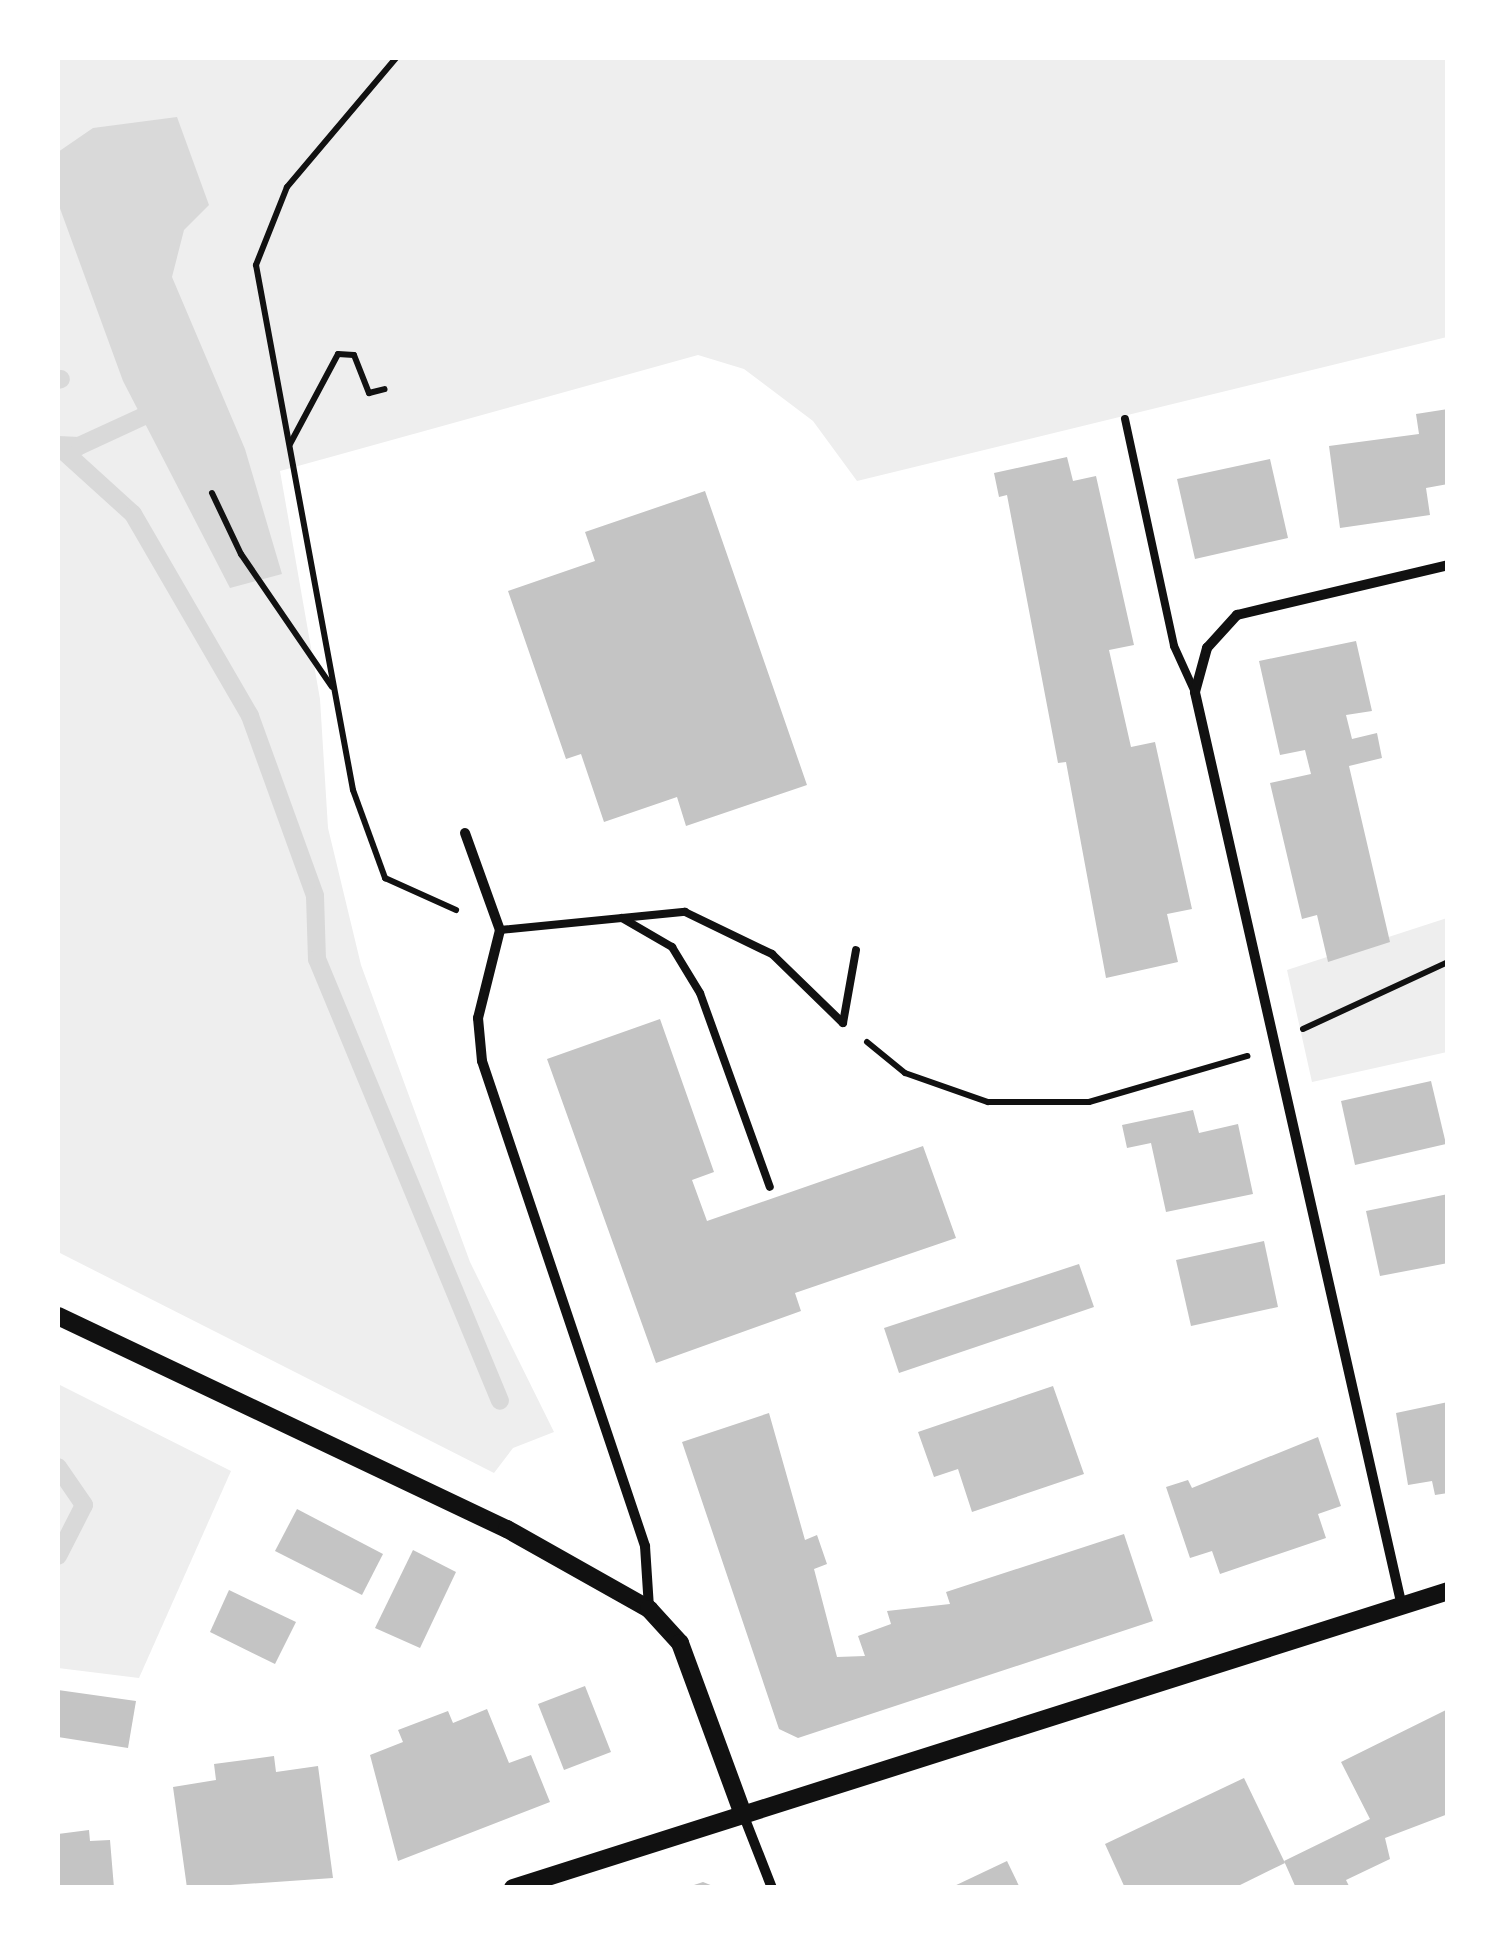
<!DOCTYPE html>
<style>
body{margin:0}
#map{position:relative;width:1505px;height:1945px;overflow:hidden;background:#fff;font-family:Literata,serif}
div>[style]{position:absolute}
[style*='--x']{left:calc(var(--x)*1px);top:calc(var(--y)*1px);width:calc(var(--w)*1px);rotate:calc(var(--a)*1deg)}
.green>*{inset:0;background:#eee}
.water>*{inset:0;background:#d9d9d9}
.stream>*{height:18px;margin:-9px;padding:0 9px;transform-origin:9px;border-radius:9px;background:#d9d9d9}
.building>*{inset:0;background:#c4c4c4}
.path>*{height:6px;margin:-3px;padding:0 3px;transform-origin:3px;border-radius:3px;background:#111}
.service>*{height:8px;margin:-4px;padding:0 4px;transform-origin:4px;border-radius:4px;background:#111}
.minor>*{height:10px;margin:-5px;padding:0 5px;transform-origin:5px;border-radius:5px;background:#111}
.tertiary>*{height:18px;margin:-9px;padding:0 9px;transform-origin:9px;border-radius:9px;background:#111}
span{translate:-50% -50%;white-space:nowrap;text-align:center;line-height:1.15;-webkit-text-stroke:10px #fff;paint-order:stroke}
.frame{position:absolute;inset:0;border:60px solid #fff;pointer-events:none}
</style>
<div id="map">
<div class="green">
<div style="clip-path:polygon(58px 58px,1447px 58px,1447px 337px,857px 481px,813px 421px,744px 369px,698px 355px,280px 471px,320px 699px,328px 828px,361px 965px,470px 1262px,554px 1432px,513px 1448px,494px 1473px,58px 1252px)"></div>
<div style="clip-path:polygon(1447px 918px,1447px 1052px,1312px 1082px,1287px 970px)"></div>
<div style="clip-path:polygon(58px 1384px,231px 1471px,139px 1678px,58px 1668px)"></div>
</div>
<div class="water">
<div style="clip-path:polygon(177px 117px,209px 205px,184px 230px,172px 277px,245px 449px,282px 574px,230px 588px,123px 381px,58px 203px,58px 152px,93px 128px)"></div>
</div>
<div class="stream">
<div style="--x:58;--y:380;--w:3;--a:-18"></div>
<div style="--x:58;--y:445;--w:21;--a:3"></div>
<div style="--x:79;--y:446;--w:72;--a:-24.8"></div>
<div style="--x:58;--y:446;--w:101;--a:42.2"></div>
<div style="--x:133;--y:514;--w:233;--a:59.9"></div>
<div style="--x:250;--y:716;--w:191;--a:70.1"></div>
<div style="--x:315;--y:896;--w:63;--a:88.2"></div>
<div style="--x:317;--y:959;--w:478;--a:67.5"></div>
<div style="--x:58;--y:1467;--w:46;--a:55.6"></div>
<div style="--x:84;--y:1505;--w:57;--a:117"></div>
</div>
<div class="building">
<div style="clip-path:polygon(1448px 409px,1448px 484px,1426px 488px,1430px 515px,1340px 528px,1329px 446px,1419px 434px,1416px 414px)"></div>
<div style="clip-path:polygon(1067px 457px,1073px 481px,1096px 476px,1134px 645px,1109px 650px,1131px 747px,1155px 742px,1192px 909px,1167px 914px,1178px 962px,1106px 978px,1066px 762px,1058px 763px,1007px 495px,999px 497px,994px 473px)"></div>
<div style="clip-path:polygon(1270px 459px,1288px 538px,1195px 559px,1177px 479px)"></div>
<div style="clip-path:polygon(705px 491px,807px 785px,686px 826px,677px 797px,604px 822px,581px 754px,566px 759px,508px 591px,595px 561px,585px 532px)"></div>
<div style="clip-path:polygon(1356px 641px,1372px 711px,1346px 715px,1352px 739px,1377px 733px,1382px 758px,1349px 766px,1390px 942px,1328px 962px,1317px 915px,1302px 919px,1270px 783px,1311px 774px,1305px 750px,1280px 755px,1259px 661px)"></div>
<div style="clip-path:polygon(660px 1019px,714px 1172px,692px 1180px,707px 1221px,923px 1146px,956px 1238px,795px 1293px,801px 1311px,656px 1363px,547px 1059px)"></div>
<div style="clip-path:polygon(1431px 1081px,1446px 1144px,1355px 1165px,1341px 1101px)"></div>
<div style="clip-path:polygon(1193px 1110px,1199px 1133px,1238px 1124px,1253px 1194px,1166px 1212px,1151px 1143px,1127px 1148px,1122px 1125px)"></div>
<div style="clip-path:polygon(1448px 1194px,1448px 1263px,1380px 1276px,1366px 1211px)"></div>
<div style="clip-path:polygon(1264px 1241px,1278px 1307px,1191px 1326px,1176px 1260px)"></div>
<div style="clip-path:polygon(1079px 1264px,1094px 1307px,899px 1373px,884px 1328px)"></div>
<div style="clip-path:polygon(1053px 1386px,1084px 1474px,972px 1512px,958px 1469px,934px 1477px,918px 1432px)"></div>
<div style="clip-path:polygon(1448px 1402px,1448px 1493px,1435px 1495px,1432px 1481px,1408px 1485px,1396px 1413px)"></div>
<div style="clip-path:polygon(769px 1413px,805px 1540px,817px 1535px,827px 1564px,814px 1569px,837px 1657px,865px 1656px,858px 1636px,891px 1624px,887px 1611px,950px 1604px,946px 1592px,1124px 1534px,1153px 1621px,798px 1738px,779px 1729px,682px 1442px)"></div>
<div style="clip-path:polygon(1318px 1437px,1341px 1506px,1318px 1514px,1326px 1538px,1220px 1574px,1212px 1551px,1190px 1558px,1166px 1487px,1188px 1480px,1192px 1488px)"></div>
<div style="clip-path:polygon(297px 1509px,383px 1554px,362px 1595px,275px 1551px)"></div>
<div style="clip-path:polygon(413px 1550px,456px 1572px,420px 1648px,375px 1628px)"></div>
<div style="clip-path:polygon(229px 1590px,296px 1622px,275px 1664px,210px 1632px)"></div>
<div style="clip-path:polygon(585px 1686px,611px 1752px,564px 1770px,538px 1704px)"></div>
<div style="clip-path:polygon(58px 1690px,136px 1701px,128px 1748px,58px 1737px)"></div>
<div style="clip-path:polygon(487px 1709px,509px 1763px,531px 1755px,550px 1802px,398px 1861px,370px 1755px,403px 1742px,398px 1730px,448px 1711px,453px 1723px)"></div>
<div style="clip-path:polygon(1448px 1709px,1448px 1814px,1385px 1838px,1390px 1859px,1346px 1880px,1350px 1888px,1296px 1888px,1284px 1861px,1370px 1819px,1341px 1762px)"></div>
<div style="clip-path:polygon(274px 1756px,276px 1772px,318px 1766px,333px 1878px,187px 1888px,173px 1787px,216px 1780px,214px 1764px)"></div>
<div style="clip-path:polygon(1244px 1778px,1285px 1863px,1234px 1888px,1125px 1888px,1105px 1844px)"></div>
<div style="clip-path:polygon(89px 1830px,90px 1841px,110px 1840px,114px 1888px,58px 1888px,58px 1834px)"></div>
<div style="clip-path:polygon(1007px 1861px,1020px 1888px,950px 1888px)"></div>
<div style="clip-path:polygon(703px 1882px,718px 1888px,688px 1888px,688px 1887px)"></div>
</div>
<div class="path">
<div style="--x:396;--y:58;--w:169;--a:130.2"></div>
<div style="--x:287;--y:187;--w:84;--a:111.7"></div>
<div style="--x:256;--y:265;--w:534;--a:79.53"></div>
<div style="--x:353;--y:790;--w:94;--a:70"></div>
<div style="--x:385;--y:878;--w:78;--a:24.3"></div>
<div style="--x:290;--y:444;--w:102;--a:-61.9"></div>
<div style="--x:338;--y:354;--w:16;--a:4"></div>
<div style="--x:354;--y:355;--w:41;--a:68.5"></div>
<div style="--x:369;--y:393;--w:16;--a:-14"></div>
<div style="--x:212;--y:493;--w:68;--a:64.6"></div>
<div style="--x:241;--y:554;--w:161;--a:55.6"></div>
<div style="--x:1303;--y:1029;--w:160;--a:-24.8"></div>
<div style="--x:867;--y:1042;--w:49;--a:39.2"></div>
<div style="--x:905;--y:1073;--w:88;--a:19.3"></div>
<div style="--x:988;--y:1102;--w:101;--a:0"></div>
<div style="--x:1089;--y:1102;--w:165;--a:-16.2"></div>
</div>
<div class="service">
<div style="--x:1125;--y:419;--w:232;--a:77.8"></div>
<div style="--x:1174;--y:646;--w:48;--a:65.6"></div>
<div style="--x:622;--y:918;--w:58;--a:30.1"></div>
<div style="--x:672;--y:947;--w:54;--a:58.7"></div>
<div style="--x:700;--y:993;--w:206;--a:70.2"></div>
<div style="--x:500;--y:930;--w:186;--a:-5.6"></div>
<div style="--x:685;--y:912;--w:97;--a:25.8"></div>
<div style="--x:772;--y:954;--w:99;--a:44.2"></div>
<div style="--x:843;--y:1023;--w:74;--a:-79.9"></div>
</div>
<div class="minor">
<div style="--x:465;--y:833;--w:103;--a:70.2"></div>
<div style="--x:500;--y:930;--w:91;--a:104"></div>
<div style="--x:478;--y:1018;--w:43;--a:84.7"></div>
<div style="--x:482;--y:1061;--w:512;--a:71.42"></div>
<div style="--x:645;--y:1546;--w:62;--a:86.3"></div>
<div style="--x:1401;--y:1602;--w:933;--a:-102.76"></div>
<div style="--x:1195;--y:692;--w:46;--a:-74.7"></div>
<div style="--x:1207;--y:648;--w:45;--a:-47.7"></div>
<div style="--x:1237;--y:615;--w:217;--a:-13.3"></div>
<div style="--x:743;--y:1814;--w:79;--a:68.6"></div>
</div>
<div class="tertiary">
<div style="--x:58;--y:1316;--w:497;--a:25.4"></div>
<div style="--x:507;--y:1529;--w:163;--a:29.4"></div>
<div style="--x:649;--y:1609;--w:46;--a:47.6"></div>
<div style="--x:680;--y:1643;--w:182;--a:69.8"></div>
<div style="--x:513;--y:1888;--w:981;--a:-17.62"></div>
</div>
<div class="frame"></div>
</div>
